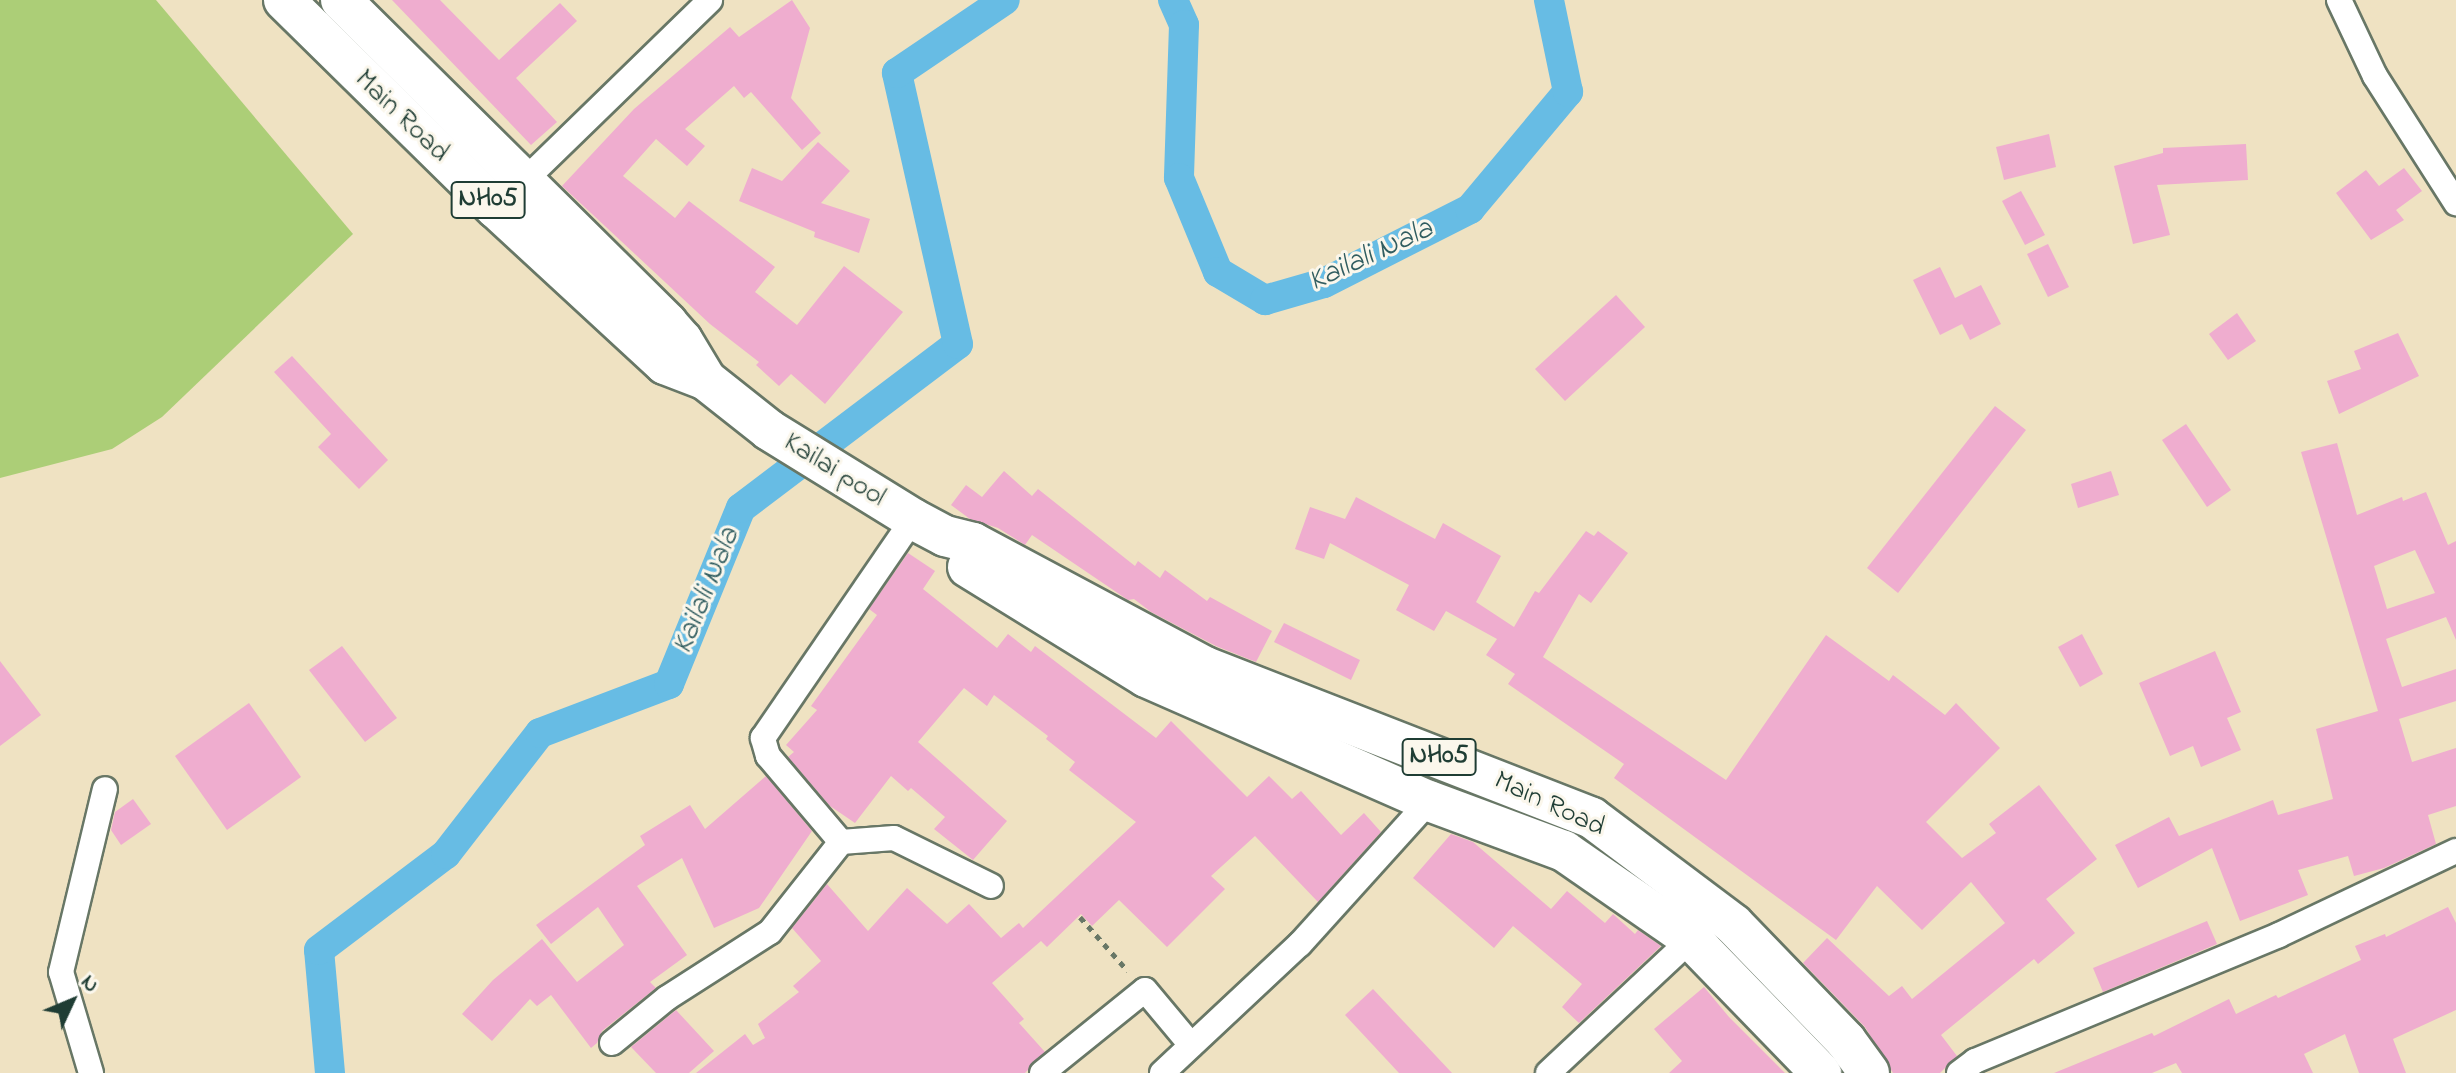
<!DOCTYPE html>
<style>
body{margin:0}
#map{position:relative;width:2456px;height:1073px;overflow:hidden;background:#efe2c2;font-family:"Indie Flower",sans-serif}
div>[style]{position:absolute}
[style*='--x']{left:calc(var(--x)*1px);top:calc(var(--y)*1px);width:calc(var(--w)*1px);rotate:calc(var(--a)*1deg)}
.green>*{inset:0;background:#acce77}
.canal>*{height:30px;margin:-15px;padding:0 15px;transform-origin:15px;border-radius:15px;background:#67bce4}
.building>*{inset:0;background:#efadcf}
.path>*{height:5px;margin-top:-2.5px;transform-origin:0;background:repeating-linear-gradient(90deg,#687766 0 6px,transparent 0 12px)}
.roads{filter:drop-shadow(2px 0 #687766) drop-shadow(-2px 0 #687766) drop-shadow(0 2px #687766) drop-shadow(0 -2px #687766)}
.street>*{height:24px;margin:-12px;padding:0 12px;transform-origin:12px;border-radius:12px;background:#fff}
.primary>*{height:40px;margin:-20px;padding:0 20px;transform-origin:20px;border-radius:20px;background:#fff}
span{translate:-50% -50%;white-space:nowrap;text-align:center;line-height:1.15;-webkit-text-stroke:6px #fbf7ec;paint-order:stroke}
.shield-label span{padding:2px 6px;background:#fbf7ec;border:2px solid;border-radius:6px;-webkit-text-stroke-width:0}
.shield-label{font-size:26px;color:#1f3d34;font-weight:700}
.street-label{font-size:28px;color:#1f3d34}
.water-label{font-size:30px;color:#315d60;font-style:italic}
.north{position:absolute;left:32px;top:961px;width:80px;height:80px;-webkit-text-stroke:6px #fbf7ec;paint-order:stroke;rotate:46deg;font-size:22px;font-weight:700;line-height:32px;text-align:center;color:#1f3d34}
.north::after{content:'';display:block;margin:auto;width:28px;height:36px;background:#1f3d34;clip-path:polygon(50% 0,100% 100%,50% 72%,0 100%)}
</style>
<div id="map">
<div class="green">
<div style="clip-path:polygon(0 0,156px 0,353px 234px,162px 417px,112px 449px,0 478px)"></div>
</div>
<div class="canal">
<div style="--x:1173;--y:0;--w:27;--a:66"></div>
<div style="--x:1184;--y:25;--w:153;--a:91.9"></div>
<div style="--x:1179;--y:178;--w:102;--a:67.5"></div>
<div style="--x:1218;--y:272;--w:55;--a:30.8"></div>
<div style="--x:1265;--y:300;--w:61;--a:-16.1"></div>
<div style="--x:1324;--y:283;--w:164;--a:-26.9"></div>
<div style="--x:1470;--y:209;--w:153;--a:-50.1"></div>
<div style="--x:1568;--y:92;--w:94;--a:-101.7"></div>
<div style="--x:330;--y:1073;--w:123;--a:-95.1"></div>
<div style="--x:319;--y:950;--w:159;--a:-37.1"></div>
<div style="--x:446;--y:854;--w:153;--a:-52.2"></div>
<div style="--x:540;--y:733;--w:138;--a:-20.8"></div>
<div style="--x:669;--y:684;--w:190;--a:-67.8"></div>
<div style="--x:741;--y:508;--w:272;--a:-37.1"></div>
<div style="--x:958;--y:344;--w:278;--a:-102.7"></div>
<div style="--x:897;--y:73;--w:130;--a:-34.1"></div>
</div>
<div class="building">
<div style="clip-path:polygon(392px 0,440px 0,499px 60px,560px 3px,577px 21px,516px 78px,557px 122px,531px 145px)"></div>
<div style="clip-path:polygon(792px 0,810px 28px,791px 98px,821px 133px,802px 150px,751px 92px,744px 98px,734px 86px,685px 129px,705px 146px,687px 166px,656px 139px,623px 176px,675px 218px,689px 201px,775px 267px,755px 292px,797px 325px,844px 266px,903px 312px,825px 404px,791px 374px,779px 386px,756px 365px,759px 362px,710px 324px,562px 186px,634px 109px,730px 27px,739px 37px)"></div>
<div style="clip-path:polygon(2049px 134px,2056px 167px,2004px 180px,1996px 147px)"></div>
<div style="clip-path:polygon(818px 142px,850px 171px,821px 203px,870px 219px,859px 253px,814px 237px,815px 232px,739px 201px,752px 168px,782px 181px)"></div>
<div style="clip-path:polygon(2246px 144px,2248px 180px,2157px 185px,2170px 235px,2133px 244px,2114px 166px,2163px 153px,2163px 148px)"></div>
<div style="clip-path:polygon(2404px 168px,2422px 191px,2396px 210px,2404px 220px,2371px 240px,2336px 193px,2366px 170px,2379px 186px)"></div>
<div style="clip-path:polygon(2021px 191px,2045px 235px,2025px 245px,2002px 201px)"></div>
<div style="clip-path:polygon(2048px 244px,2069px 287px,2048px 297px,2027px 254px)"></div>
<div style="clip-path:polygon(1940px 267px,1955px 298px,1981px 285px,2001px 324px,1970px 340px,1962px 324px,1940px 335px,1913px 280px)"></div>
<div style="clip-path:polygon(1616px 295px,1645px 327px,1565px 401px,1535px 369px)"></div>
<div style="clip-path:polygon(2237px 313px,2256px 341px,2228px 360px,2209px 334px)"></div>
<div style="clip-path:polygon(2398px 333px,2419px 376px,2339px 414px,2327px 381px,2361px 369px,2354px 351px)"></div>
<div style="clip-path:polygon(292px 356px,388px 460px,359px 489px,318px 447px,331px 434px,274px 372px)"></div>
<div style="clip-path:polygon(1995px 406px,2026px 430px,1898px 593px,1867px 568px)"></div>
<div style="clip-path:polygon(2186px 424px,2231px 490px,2207px 507px,2162px 440px)"></div>
<div style="clip-path:polygon(evenodd,2337px 443px,2357px 515px,2402px 497px,2403px 501px,2426px 492px,2448px 545px,2456px 541px,2456px 640px,2446px 617px,2386px 639px,2402px 687px,2456px 669px,2456px 701px,2399px 719px,2412px 762px,2456px 748px,2456px 806px,2428px 815px,2436px 844px,2384px 868px,2354px 876px,2348px 856px,2298px 870px,2308px 895px,2240px 921px,2212px 848px,2138px 888px,2115px 845px,2169px 817px,2179px 836px,2273px 800px,2278px 815px,2333px 799px,2316px 729px,2378px 711px,2301px 452px,2337px 443px,2415px 550px,2435px 593px,2387px 609px,2374px 566px,2415px 550px)"></div>
<div style="clip-path:polygon(1004px 471px,1032px 496px,1038px 489px,1135px 566px,1138px 561px,1160px 578px,1165px 570px,1207px 601px,1210px 597px,1272px 631px,1256px 662px,1216px 646px,1151px 612px,1134px 599px,1128px 600px,1032px 535px,1025px 545px,998px 528px,970px 519px,951px 505px,966px 485px,982px 497px)"></div>
<div style="clip-path:polygon(2111px 471px,2119px 495px,2078px 508px,2071px 484px)"></div>
<div style="clip-path:polygon(1356px 497px,1435px 539px,1443px 523px,1501px 556px,1476px 602px,1514px 627px,1535px 591px,1539px 593px,1586px 531px,1594px 536px,1598px 531px,1628px 553px,1591px 603px,1579px 594px,1543px 657px,1726px 780px,1826px 635px,1889px 681px,1893px 675px,1945px 715px,1956px 703px,2000px 748px,1926px 822px,1962px 858px,1996px 833px,1989px 824px,2039px 785px,2097px 859px,2046px 899px,2075px 933px,2038px 964px,2034px 959px,1941px 1035px,1957px 1056px,1940px 1073px,1893px 1073px,1865px 1027px,1803px 963px,1827px 938px,1889px 996px,1902px 986px,1912px 999px,2005px 923px,1971px 882px,1922px 930px,1877px 886px,1836px 940px,1614px 778px,1624px 764px,1508px 684px,1515px 674px,1486px 655px,1497px 639px,1446px 611px,1434px 631px,1396px 610px,1409px 585px,1330px 543px,1324px 559px,1295px 549px,1310px 507px,1345px 519px)"></div>
<div style="clip-path:polygon(908px 553px,935px 571px,923px 589px,997px 648px,1008px 634px,1031px 652px,1035px 646px,1156px 738px,1171px 721px,1247px 797px,1269px 776px,1292px 799px,1301px 791px,1341px 835px,1364px 813px,1381px 832px,1318px 902px,1255px 836px,1211px 876px,1225px 889px,1167px 947px,1119px 900px,1092px 926px,1081px 914px,1047px 947px,1041px 941px,992px 983px,1024px 1019px,1019px 1023px,1045px 1052px,1025px 1073px,696px 1073px,745px 1034px,753px 1045px,765px 1038px,758px 1024px,799px 992px,793px 986px,821px 961px,792px 928px,827px 884px,868px 931px,907px 888px,947px 924px,969px 904px,1001px 938px,1019px 923px,1023px 928px,1136px 822px,1069px 770px,1075px 762px,1046px 739px,1048px 736px,994px 695px,987px 706px,964px 688px,918px 742px,1007px 821px,973px 860px,934px 829px,945px 817px,911px 788px,908px 791px,891px 776px,855px 823px,830px 806px,788px 757px,794px 752px,786px 745px,817px 710px,811px 706px,877px 615px,869px 609px)"></div>
<div style="clip-path:polygon(1284px 623px,1360px 660px,1351px 680px,1274px 642px)"></div>
<div style="clip-path:polygon(2082px 634px,2103px 674px,2080px 687px,2058px 647px)"></div>
<div style="clip-path:polygon(342px 646px,397px 718px,365px 742px,309px 670px)"></div>
<div style="clip-path:polygon(2215px 651px,2241px 712px,2227px 718px,2241px 750px,2201px 767px,2193px 746px,2170px 756px,2139px 683px)"></div>
<div style="clip-path:polygon(0 661px,41px 715px,0 746px)"></div>
<div style="clip-path:polygon(249px 703px,301px 777px,227px 830px,175px 756px)"></div>
<div style="clip-path:polygon(766px 776px,812px 831px,759px 908px,714px 928px,682px 858px,637px 886px,687px 955px,650px 982px,656px 988px,602px 1031px,597px 1043px,591px 1048px,551px 995px,537px 1006px,530px 999px,492px 1041px,462px 1014px,493px 980px,542px 939px,577px 982px,624px 945px,598px 907px,551px 944px,536px 925px,645px 845px,640px 836px,690px 805px,705px 829px)"></div>
<div style="clip-path:polygon(133px 799px,151px 824px,121px 845px,111px 830px,115px 812px)"></div>
<div style="clip-path:polygon(1451px 834px,1473px 842px,1551px 909px,1567px 891px,1605px 923px,1613px 914px,1635px 934px,1638px 930px,1661px 946px,1579px 1023px,1562px 1007px,1582px 984px,1513px 926px,1494px 948px,1413px 878px)"></div>
<div style="clip-path:polygon(2448px 907px,2456px 923px,2456px 1010px,2393px 1039px,2406px 1073px,2359px 1073px,2345px 1034px,2304px 1054px,2313px 1073px,2182px 1073px,2176px 1063px,2152px 1073px,2054px 1073px,2152px 1033px,2154px 1036px,2229px 999px,2236px 1014px,2276px 995px,2278px 998px,2361px 960px,2355px 946px,2385px 934px,2386px 937px)"></div>
<div style="clip-path:polygon(2207px 921px,2217px 944px,2103px 992px,2093px 968px)"></div>
<div style="clip-path:polygon(1704px 987px,1729px 1017px,1785px 1073px,1669px 1073px,1682px 1061px,1654px 1029px)"></div>
<div style="clip-path:polygon(1373px 989px,1452px 1073px,1399px 1073px,1345px 1015px)"></div>
<div style="clip-path:polygon(676px 1010px,714px 1051px,689px 1073px,656px 1073px,631px 1047px)"></div>
</div>
<div class="path">
<div style="--x:1080;--y:917;--w:72;--a:48.4"></div>
</div>
<div class="roads">
<div class="street">
<div style="--x:2339;--y:0;--w:84;--a:64.7"></div>
<div style="--x:2375;--y:76;--w:151;--a:57.5"></div>
<div style="--x:523;--y:182;--w:261;--a:-44.2"></div>
<div style="--x:841;--y:842;--w:53;--a:-4.3"></div>
<div style="--x:894;--y:838;--w:108;--a:26.3"></div>
<div style="--x:612;--y:1043;--w:71;--a:-39.3"></div>
<div style="--x:667;--y:998;--w:122;--a:-32.7"></div>
<div style="--x:770;--y:932;--w:115;--a:-51.7"></div>
<div style="--x:841;--y:842;--w:113;--a:-130.3"></div>
<div style="--x:768;--y:756;--w:19;--a:-106"></div>
<div style="--x:763;--y:738;--w:265;--a:-55.6"></div>
<div style="--x:91;--y:1073;--w:105;--a:-106.5"></div>
<div style="--x:61;--y:972;--w:188;--a:-76.5"></div>
<div style="--x:1042;--y:1073;--w:132;--a:-38.9"></div>
<div style="--x:1145;--y:990;--w:72;--a:50.1"></div>
<div style="--x:1162;--y:1073;--w:189;--a:-43.1"></div>
<div style="--x:1300;--y:944;--w:193;--a:-47.9"></div>
<div style="--x:1548;--y:1073;--w:196;--a:-43.1"></div>
<div style="--x:1959;--y:1073;--w:20;--a:-37"></div>
<div style="--x:1975;--y:1061;--w:329;--a:-22.5"></div>
<div style="--x:2279;--y:935;--w:196;--a:-25.4"></div>
</div>
<div class="primary">
<div style="--x:284;--y:0;--w:297;--a:44.5"></div>
<div style="--x:496;--y:208;--w:230;--a:42.7"></div>
<div style="--x:665;--y:364;--w:44;--a:21.3"></div>
<div style="--x:706;--y:380;--w:80;--a:38.4"></div>
<div style="--x:769;--y:430;--w:169;--a:31.7"></div>
<div style="--x:913;--y:519;--w:36;--a:28"></div>
<div style="--x:945;--y:536;--w:29;--a:14"></div>
<div style="--x:973;--y:543;--w:263;--a:28.1"></div>
<div style="--x:1205;--y:667;--w:415;--a:21.3"></div>
<div style="--x:1592;--y:818;--w:176;--a:36.9"></div>
<div style="--x:1733;--y:924;--w:163;--a:46"></div>
<div style="--x:1846;--y:1041;--w:39;--a:54"></div>
<div style="--x:341;--y:0;--w:459;--a:44.7"></div>
<div style="--x:667;--y:323;--w:23;--a:49"></div>
<div style="--x:682;--y:340;--w:47;--a:59"></div>
<div style="--x:968;--y:567;--w:209;--a:31.7"></div>
<div style="--x:1146;--y:677;--w:309;--a:23.7"></div>
<div style="--x:1429;--y:801;--w:144;--a:20.3"></div>
<div style="--x:1564;--y:851;--w:155;--a:34.7"></div>
<div style="--x:1691;--y:939;--w:187;--a:45.9"></div>
</div>
</div>
<div class="shield-label">
<span style="left:488px;top:200px">NH05</span>
<span style="left:1439px;top:757px">NH05</span>
</div>
<div class="street-label">
<span style="left:401px;top:117px;rotate:44deg">Main Road</span>
<span style="left:834px;top:471px;rotate:32deg">Kailai pool</span>
<span style="left:1549px;top:805px;rotate:25deg">Main Road</span>
</div>
<div class="water-label">
<span style="left:1371px;top:256px;rotate:-25deg">Kailali Nala</span>
<span style="left:707px;top:591px;rotate:-68deg">Kailali Nala</span>
</div>
<div class="north">N</div>
</div>
